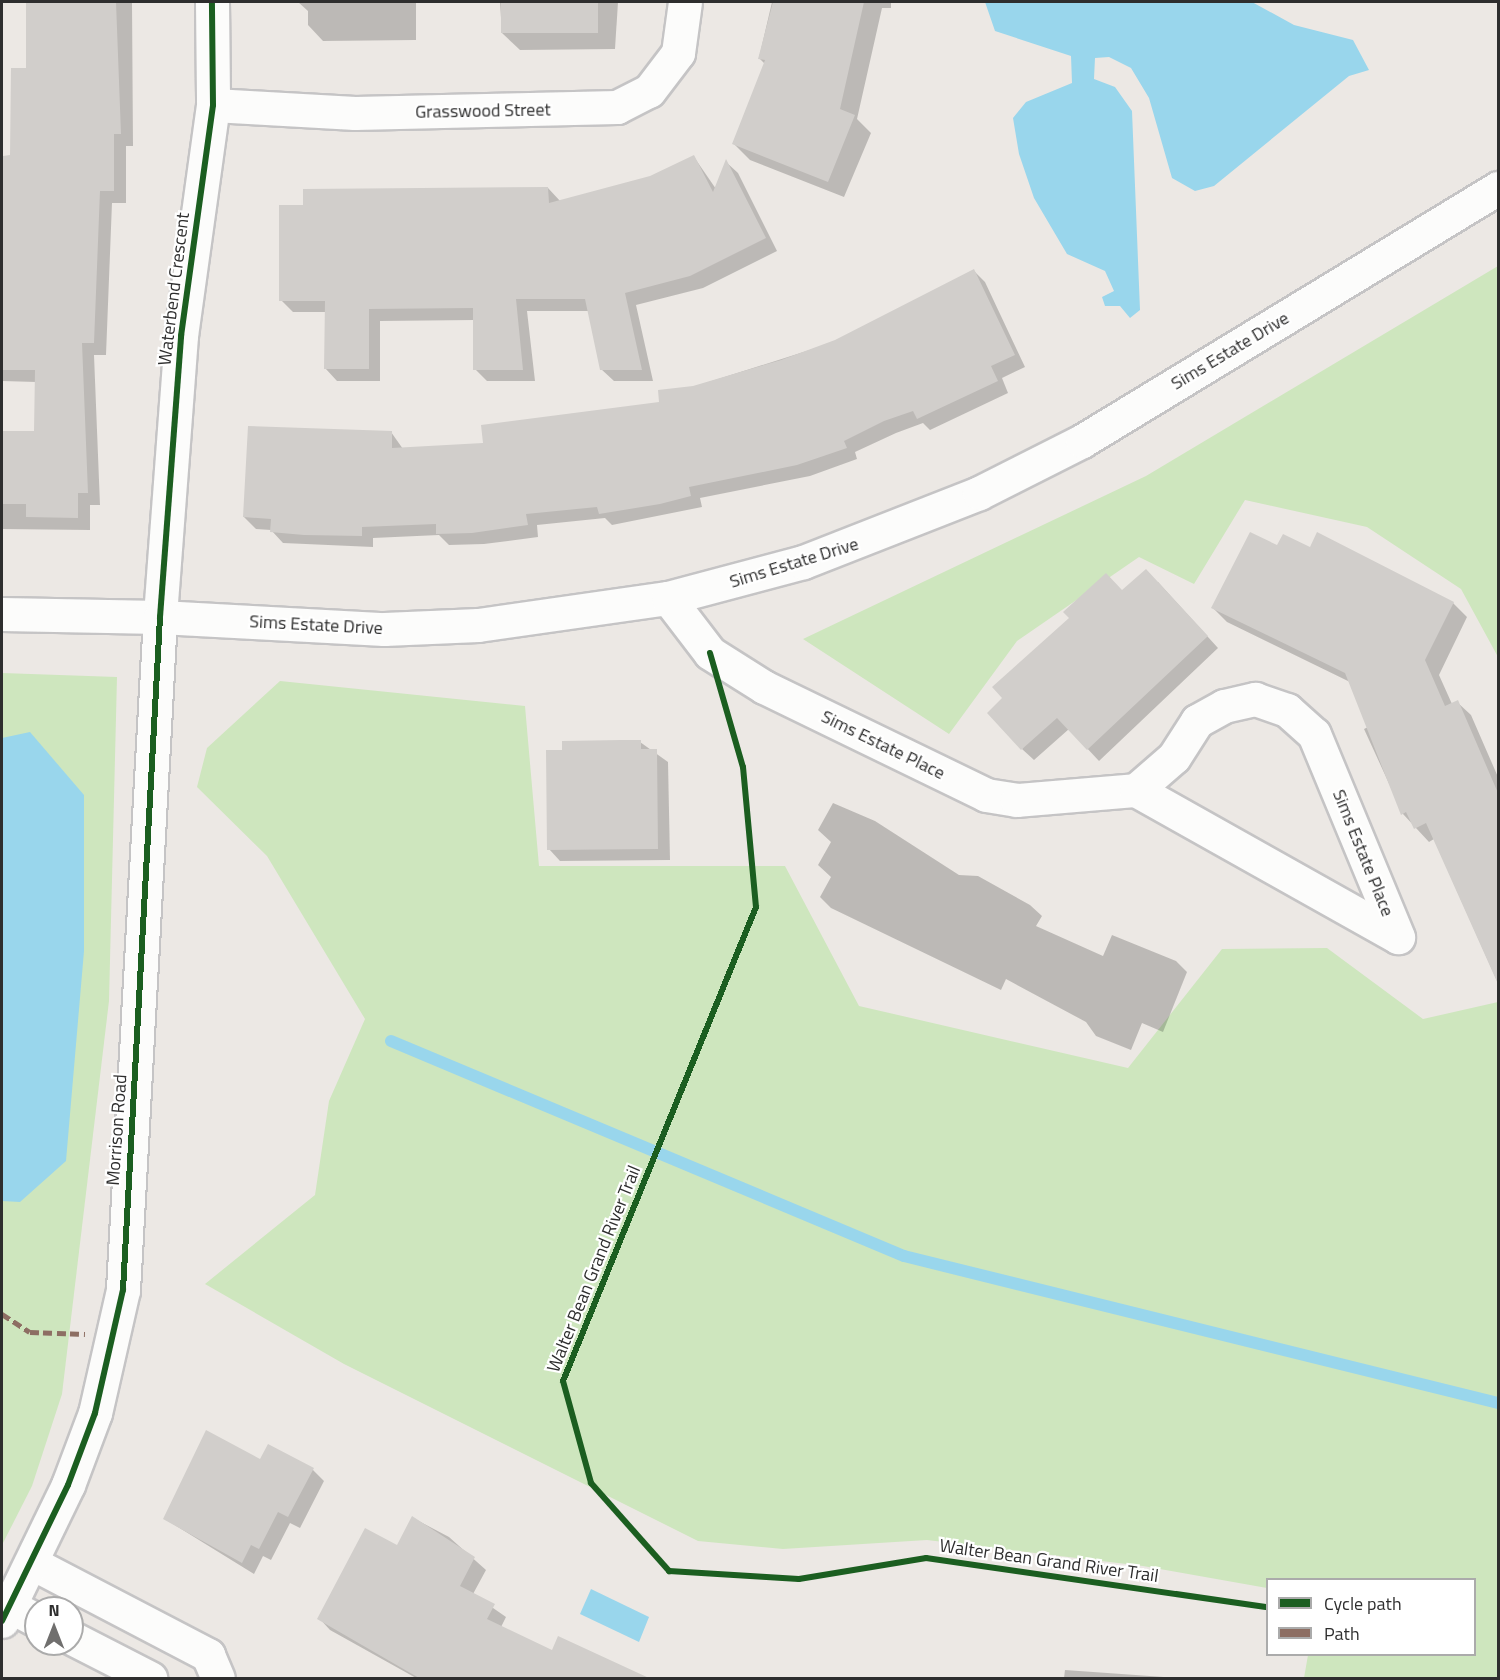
<!DOCTYPE html>
<style>
body{margin:0}
#map{position:relative;width:1500px;height:1680px;overflow:hidden;background:#ece8e4;font-family:"Titillium Web",sans-serif}
div>[style]{position:absolute}
[style*='--x']{left:calc(var(--x)*1px);top:calc(var(--y)*1px);width:calc(var(--w)*1px);rotate:calc(var(--a)*1deg)}
.green>*{inset:0;background:#cee6be}
.water>*{inset:0;background:#99d6ec}
.shadow>*{inset:0;background:#0003}
.stream>*{height:12px;margin:-6px;padding:0 6px;transform-origin:6px;border-radius:6px;background:#99d6ec}
.building>*{inset:0;background:#d1cecb}
.roads{filter:drop-shadow(2px 0 #c5c4c5) drop-shadow(-2px 0 #c5c4c5) drop-shadow(0 2px #c5c4c5) drop-shadow(0 -2px #c5c4c5)}
.street>*{height:33px;margin:-16.5px;padding:0 16.5px;transform-origin:16.5px;border-radius:16.5px;background:#fcfcfb}
.secondary>*{height:33px;margin:-16.5px;padding:0 16.5px;transform-origin:16.5px;border-radius:16.5px;background:#fcfcfb}
.quiet>*{height:4.5px;margin-top:-2.25px;transform-origin:0;background:repeating-linear-gradient(90deg,#8d6e63 0 9px,transparent 0 13.5px)}
.cycleway>*{height:6px;margin:-3px;padding:0 3px;transform-origin:3px;border-radius:3px;background:#1b5e20}
span{translate:-50% -50%;white-space:nowrap;text-align:center;line-height:1.15;-webkit-text-stroke:4.5px #fff;paint-order:stroke}
.street-label{font-size:18px;color:#2e2e2e}
.frame{position:absolute;inset:0;border:3px solid #2e2e2e;pointer-events:none}
.legend{position:absolute;left:1266px;top:1578px;width:210px;height:78px;box-sizing:border-box;background:#fff;border:2px solid #ababab;margin:0;padding:8px 10px;list-style:none;font-size:18px;color:#2e2e2e}
.legend li{display:flex;align-items:center;gap:12px;height:30px}
.legend b{width:30px;border:2px solid #ababab}
.north{position:absolute;left:24px;top:1596px;width:60px;height:60px;box-sizing:border-box;background:#fff;border:2px solid #ababab;border-radius:50%;rotate:0deg;font-size:16px;font-weight:700;line-height:24px;text-align:center;color:#2e2e2e}
.north::after{content:'';display:block;margin:auto;width:21px;height:27px;background:#706f6e;clip-path:polygon(50% 0,100% 100%,50% 72%,0 100%)}
</style>
<div id="map">
<div class="green">
<div style="clip-path:polygon(1498px 266px,1498px 657px,1461px 589px,1367px 527px,1245px 500px,1194px 584px,1139px 557px,1017px 641px,949px 734px,803px 639px,1146px 476px)"></div>
<div style="clip-path:polygon(2px 673px,117px 677px,109px 1001px,62px 1394px,32px 1486px,2px 1545px)"></div>
<div style="clip-path:polygon(280px 681px,525px 706px,539px 866px,785px 866px,859px 1006px,1128px 1068px,1222px 949px,1327px 948px,1423px 1019px,1498px 1002px,1498px 1678px,1304px 1678px,1308px 1655px,1474px 1654px,1474px 1580px,1268px 1580px,1267px 1588px,1143px 1566px,927px 1540px,783px 1549px,698px 1541px,344px 1364px,205px 1284px,315px 1195px,329px 1101px,365px 1019px,267px 856px,197px 787px,207px 748px)"></div>
</div>
<div class="water">
<div style="clip-path:polygon(985px 2px,1252px 2px,1294px 25px,1353px 40px,1369px 70px,1349px 76px,1214px 186px,1195px 191px,1172px 178px,1149px 98px,1131px 68px,1109px 57px,1095px 58px,1094px 79px,1115px 87px,1132px 111px,1140px 310px,1130px 318px,1120px 306px,1105px 306px,1102px 297px,1114px 291px,1105px 271px,1067px 254px,1034px 198px,1019px 154px,1013px 118px,1026px 102px,1072px 83px,1071px 56px,995px 31px)"></div>
<div style="clip-path:polygon(30px 732px,84px 795px,84px 951px,66px 1161px,20px 1202px,2px 1201px,2px 738px)"></div>
<div style="clip-path:polygon(591px 1589px,649px 1617px,639px 1642px,580px 1614px)"></div>
</div>
<div class="shadow">
<div style="clip-path:polygon(28px 2px,132px 2px,133px 146px,126px 146px,126px 203px,112px 203px,106px 355px,94px 355px,100px 505px,90px 505px,90px 530px,2px 529px,2px 433px,35px 433px,36px 382px,2px 381px,2px 228px,28px 69px)"></div>
<div style="clip-path:polygon(298px 2px,416px 2px,416px 40px,323px 41px,308px 25px,308px 11px)"></div>
<div style="clip-path:polygon(500px 2px,618px 2px,615px 49px,520px 50px,502px 33px)"></div>
<div style="clip-path:polygon(772px 2px,891px 2px,891px 8px,882px 8px,857px 119px,871px 133px,844px 197px,750px 160px,734px 144px,765px 64px,759px 58px)"></div>
<div style="clip-path:polygon(694px 157px,716px 189px,726px 162px,738px 173px,777px 251px,703px 288px,636px 305px,653px 381px,614px 381px,601px 369px,589px 311px,527px 311px,535px 381px,487px 381px,475px 369px,475px 320px,380px 321px,380px 381px,337px 381px,325px 368px,326px 312px,293px 312px,281px 300px,305px 207px,548px 188px,561px 202px,651px 178px)"></div>
<div style="clip-path:polygon(974px 271px,985px 282px,1025px 367px,1002px 378px,1008px 393px,930px 430px,923px 423px,896px 433px,855px 452px,857px 459px,810px 476px,700px 498px,702px 507px,612px 525px,605px 518px,537px 525px,538px 537px,484px 544px,449px 545px,439px 535px,373px 538px,373px 547px,283px 543px,271px 530px,256px 529px,244px 517px,391px 432px,403px 449px,485px 445px,661px 404px,693px 387px,835px 342px)"></div>
<div style="clip-path:polygon(1278px 547px,1310px 549px,1453px 603px,1467px 617px,1439px 675px,1452px 704px,1457px 702px,1471px 715px,1498px 777px,1498px 983px,1434px 839px,1429px 842px,1403px 814px,1364px 729px,1370px 726px,1350px 682px,1227px 622px,1213px 608px)"></div>
<div style="clip-path:polygon(1158px 582px,1218px 648px,1099px 761px,1069px 729px,1034px 760px,1022px 749px,1123px 592px)"></div>
<div style="clip-path:polygon(640px 742px,668px 762px,670px 860px,560px 861px,549px 849px,564px 751px)"></div>
<div style="clip-path:polygon(833px 803px,875px 821px,959px 875px,978px 876px,1030px 905px,1042px 916px,1036px 926px,1103px 956px,1112px 935px,1176px 961px,1187px 972px,1163px 1032px,1142px 1023px,1131px 1050px,1096px 1036px,1086px 1022px,1006px 979px,1001px 990px,831px 908px,820px 897px,831px 877px,818px 865px,831px 842px,818px 830px)"></div>
<div style="clip-path:polygon(261px 1461px,313px 1470px,324px 1481px,300px 1528px,290px 1523px,271px 1560px,263px 1556px,254px 1574px,165px 1519px)"></div>
<div style="clip-path:polygon(413px 1518px,449px 1537px,486px 1570px,473px 1594px,506px 1617px,501px 1627px,552px 1652px,618px 1672px,615px 1678px,416px 1678px,330px 1630px,319px 1618px,398px 1547px)"></div>
<div style="clip-path:polygon(1065px 1670px,1178px 1678px,1064px 1678px)"></div>
</div>
<div class="stream">
<div style="--x:391;--y:1041;--w:556;--a:22.74"></div>
<div style="--x:904;--y:1256;--w:612;--a:13.9"></div>
</div>
<div class="building">
<div style="clip-path:polygon(26px 2px,116px 2px,121px 134px,114px 134px,114px 191px,100px 191px,94px 343px,82px 343px,88px 493px,78px 493px,78px 518px,26px 517px,26px 504px,2px 504px,2px 431px,34px 431px,35px 370px,2px 370px,3px 156px,10px 155px,11px 68px,26px 68px)"></div>
<div style="clip-path:polygon(501px 2px,598px 2px,598px 33px,501px 33px)"></div>
<div style="clip-path:polygon(773px 2px,864px 2px,840px 109px,855px 115px,828px 182px,732px 144px,765px 60px,758px 59px)"></div>
<div style="clip-path:polygon(694px 155px,713px 192px,726px 159px,766px 238px,690px 276px,625px 293px,642px 370px,600px 370px,585px 299px,516px 299px,523px 370px,473px 370px,473px 308px,369px 309px,369px 369px,324px 369px,325px 301px,279px 301px,279px 205px,303px 205px,303px 189px,548px 187px,549px 203px,650px 176px)"></div>
<div style="clip-path:polygon(974px 269px,1015px 355px,991px 366px,998px 381px,917px 419px,913px 411px,884px 421px,844px 441px,847px 448px,797px 465px,689px 487px,691px 496px,660px 504px,599px 514px,597px 507px,526px 514px,528px 525px,472px 533px,436px 534px,436px 524px,362px 527px,362px 536px,304px 535px,270px 532px,271px 519px,243px 517px,248px 426px,392px 431px,392px 448px,483px 443px,481px 425px,659px 402px,658px 390px,693px 386px,781px 360px,835px 340px)"></div>
<div style="clip-path:polygon(1250px 532px,1277px 545px,1283px 534px,1310px 547px,1317px 532px,1454px 602px,1425px 660px,1445px 706px,1458px 700px,1498px 793px,1498px 984px,1426px 823px,1414px 829px,1406px 812px,1401px 815px,1345px 673px,1211px 608px)"></div>
<div style="clip-path:polygon(1146px 569px,1208px 636px,1087px 750px,1057px 718px,1021px 750px,987px 713px,1002px 698px,992px 687px,1069px 618px,1063px 612px,1106px 573px,1122px 590px)"></div>
<div style="clip-path:polygon(621px 740px,641px 740px,641px 749px,657px 749px,658px 849px,547px 850px,546px 750px,562px 750px,562px 741px)"></div>
<div style="clip-path:polygon(206px 1430px,260px 1459px,268px 1444px,314px 1468px,288px 1517px,278px 1512px,259px 1549px,251px 1545px,242px 1563px,163px 1519px)"></div>
<div style="clip-path:polygon(412px 1516px,475px 1557px,460px 1586px,495px 1604px,487px 1619px,552px 1650px,558px 1636px,649px 1678px,419px 1678px,317px 1619px,365px 1528px,397px 1545px)"></div>
</div>
<div class="roads">
<div class="street">
<div style="--x:212;--y:2;--w:103;--a:89.4"></div>
<div style="--x:213;--y:105;--w:233;--a:97.9"></div>
<div style="--x:181;--y:336;--w:282;--a:94.3"></div>
<div style="--x:160;--y:617;--w:224;--a:3.1"></div>
<div style="--x:384;--y:629;--w:94;--a:-2.4"></div>
<div style="--x:478;--y:625;--w:192;--a:-8.1"></div>
<div style="--x:668;--y:598;--w:140;--a:-14.9"></div>
<div style="--x:803;--y:562;--w:189;--a:-21.4"></div>
<div style="--x:979;--y:493;--w:115;--a:-26.8"></div>
<div style="--x:1082;--y:441;--w:487;--a:-31.3"></div>
<div style="--x:213;--y:105;--w:142;--a:3.2"></div>
<div style="--x:355;--y:113;--w:262;--a:-1.3"></div>
<div style="--x:617;--y:107;--w:36;--a:-27"></div>
<div style="--x:649;--y:91;--w:48;--a:-52.7"></div>
<div style="--x:678;--y:53;--w:51;--a:-82.2"></div>
<div style="--x:668;--y:598;--w:69;--a:52.6"></div>
<div style="--x:710;--y:653;--w:64;--a:32.2"></div>
<div style="--x:764;--y:687;--w:247;--a:25.9"></div>
<div style="--x:986;--y:795;--w:31;--a:9"></div>
<div style="--x:1017;--y:800;--w:119;--a:-4.8"></div>
<div style="--x:1136;--y:790;--w:300;--a:29.3"></div>
<div style="--x:1136;--y:790;--w:50;--a:-41"></div>
<div style="--x:1174;--y:757;--w:43;--a:-57.4"></div>
<div style="--x:1197;--y:721;--w:31;--a:-29"></div>
<div style="--x:1224;--y:706;--w:32;--a:-13"></div>
<div style="--x:1255;--y:699;--w:34;--a:19"></div>
<div style="--x:1287;--y:710;--w:36;--a:42"></div>
<div style="--x:1314;--y:734;--w:220;--a:67.5"></div>
<div style="--x:32;--y:1563;--w:199;--a:27.6"></div>
<div style="--x:208;--y:1655;--w:25;--a:67"></div>
<div style="--x:10;--y:1606;--w:30;--a:28"></div>
<div style="--x:72;--y:1638;--w:88;--a:27.1"></div>
</div>
<div class="secondary">
<div style="--x:2;--y:614;--w:158;--a:1.1"></div>
<div style="--x:160;--y:617;--w:674;--a:93.15"></div>
<div style="--x:123;--y:1290;--w:126;--a:102.8"></div>
<div style="--x:95;--y:1413;--w:77;--a:110.6"></div>
<div style="--x:68;--y:1485;--w:151;--a:115.9"></div>
</div>
</div>
<div class="quiet">
<div style="--x:2;--y:1314;--w:33;--a:33"></div>
<div style="--x:30;--y:1332;--w:55;--a:2.1"></div>
</div>
<div class="cycleway">
<div style="--x:710;--y:653;--w:119;--a:73.9"></div>
<div style="--x:743;--y:767;--w:141;--a:84.7"></div>
<div style="--x:756;--y:907;--w:512;--a:112.15"></div>
<div style="--x:563;--y:1381;--w:106;--a:74.6"></div>
<div style="--x:591;--y:1483;--w:118;--a:48.4"></div>
<div style="--x:669;--y:1571;--w:130;--a:3.5"></div>
<div style="--x:799;--y:1579;--w:129;--a:-9.4"></div>
<div style="--x:926;--y:1558;--w:345;--a:8.2"></div>
<div style="--x:2;--y:1621;--w:151;--a:-64.1"></div>
<div style="--x:68;--y:1485;--w:77;--a:-69.4"></div>
<div style="--x:95;--y:1413;--w:126;--a:-77.2"></div>
<div style="--x:123;--y:1290;--w:674;--a:-86.85"></div>
<div style="--x:160;--y:617;--w:282;--a:-85.7"></div>
<div style="--x:181;--y:336;--w:233;--a:-82.1"></div>
<div style="--x:213;--y:105;--w:103;--a:-90.6"></div>
</div>
<div class="street-label">
<span style="left:483px;top:111px;rotate:-1deg">Grasswood Street</span>
<span style="left:174px;top:289px;rotate:-83deg">Waterbend Crescent</span>
<span style="left:1230px;top:351px;rotate:-31deg">Sims Estate Drive</span>
<span style="left:794px;top:563px;rotate:-17deg">Sims Estate Drive</span>
<span style="left:316px;top:625px;rotate:3deg">Sims Estate Drive</span>
<span style="left:883px;top:745px;rotate:26deg">Sims Estate Place</span>
<span style="left:1363px;top:853px;rotate:68deg">Sims Estate Place</span>
<span style="left:117px;top:1130px;rotate:-86deg">Morrison Road</span>
<span style="left:594px;top:1269px;rotate:-68deg">Walter Bean Grand River Trail</span>
<span style="left:1049px;top:1561px;rotate:8deg">Walter Bean Grand River Trail</span>
</div>
<div class="frame"></div>
<ul class="legend">
<li><b style="height:8px;background:#1b5e20"></b>Cycle path</li>
<li><b style="height:8px;background:#8d6e63"></b>Path</li>
</ul>
<div class="north">N</div>
</div>
